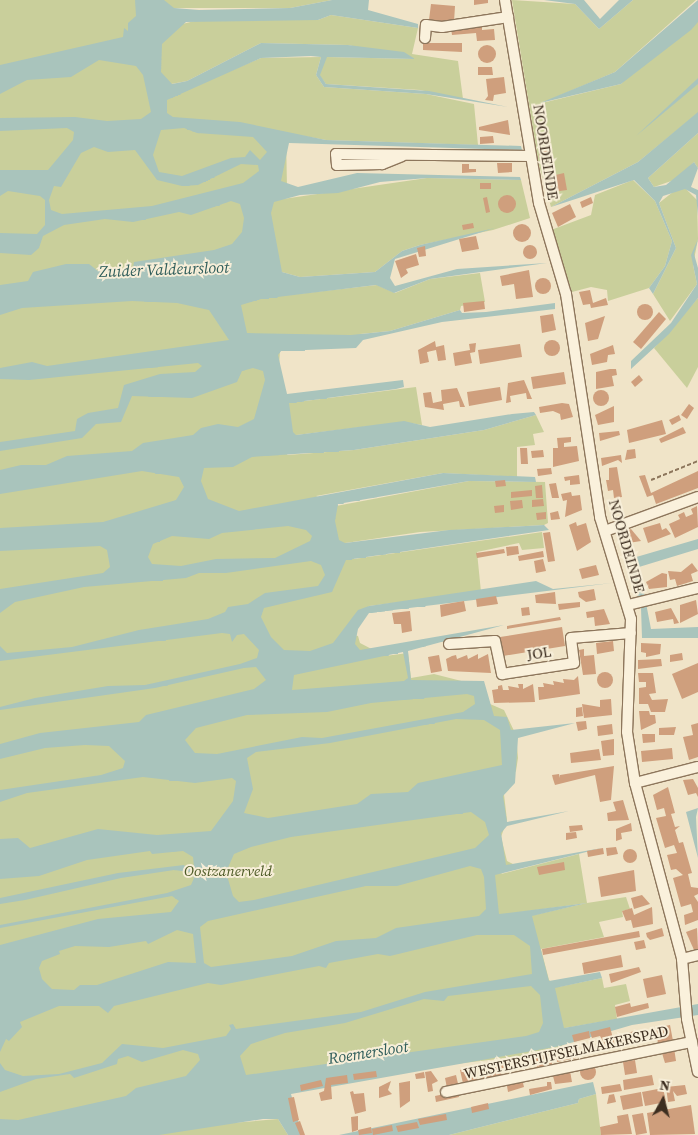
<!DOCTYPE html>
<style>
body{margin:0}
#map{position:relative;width:698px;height:1135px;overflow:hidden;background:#f0e4c8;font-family:"Source Serif 4",serif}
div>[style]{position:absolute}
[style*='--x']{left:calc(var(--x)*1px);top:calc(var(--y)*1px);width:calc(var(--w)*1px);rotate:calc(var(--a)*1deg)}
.green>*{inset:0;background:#c9cf9b}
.water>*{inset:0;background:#a9c4bc}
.building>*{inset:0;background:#cf9f7d}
.round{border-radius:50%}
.path>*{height:2px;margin-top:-1px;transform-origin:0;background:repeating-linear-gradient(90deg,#8d765c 0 4px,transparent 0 6.5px)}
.roads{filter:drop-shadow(1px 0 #8d765c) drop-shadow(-1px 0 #8d765c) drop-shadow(0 1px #8d765c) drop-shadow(0 -1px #8d765c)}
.minor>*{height:10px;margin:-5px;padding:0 5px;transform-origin:5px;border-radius:5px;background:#faf1dc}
span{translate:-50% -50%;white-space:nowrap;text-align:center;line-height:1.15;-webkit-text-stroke:4px #f7eed8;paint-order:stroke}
.street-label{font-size:15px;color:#3d2e20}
.park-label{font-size:15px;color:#4d5a26;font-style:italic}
.water-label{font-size:16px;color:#2f5d5a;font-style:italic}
.north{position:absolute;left:638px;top:1075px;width:50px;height:50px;-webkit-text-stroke:4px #f7eed8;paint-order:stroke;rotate:7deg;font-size:14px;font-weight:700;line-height:20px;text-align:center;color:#3d2e20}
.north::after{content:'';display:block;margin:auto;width:18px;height:22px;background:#3d2e20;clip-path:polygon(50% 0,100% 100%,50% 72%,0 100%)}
</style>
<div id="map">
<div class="green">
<div style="clip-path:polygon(evenodd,0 0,332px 0,290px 8px,174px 8px,165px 38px,178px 25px,199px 20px,318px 20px,331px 15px,418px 28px,412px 54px,458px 61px,463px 99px,420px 90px,326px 84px,319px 75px,326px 57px,414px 59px,348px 45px,261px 43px,187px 81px,171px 84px,169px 97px,261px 58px,321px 57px,316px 75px,324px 87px,426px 94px,474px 104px,478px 145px,326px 140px,271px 130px,286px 135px,287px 188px,283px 199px,427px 178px,521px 180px,530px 218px,493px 230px,420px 245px,402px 251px,375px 272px,300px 277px,282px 272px,276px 265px,297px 294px,377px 285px,395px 293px,430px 279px,480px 273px,485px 302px,461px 306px,460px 310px,390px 331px,360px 334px,356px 347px,280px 350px,279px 367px,289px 403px,416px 387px,422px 425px,404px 422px,296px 435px,287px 455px,354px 450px,484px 430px,536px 415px,544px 432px,533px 434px,535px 445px,517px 447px,517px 477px,443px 473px,316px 496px,336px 506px,469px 481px,545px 482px,548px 523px,544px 525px,420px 532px,345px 543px,354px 559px,542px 532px,544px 548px,522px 550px,519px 543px,477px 552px,481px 592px,369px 606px,346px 633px,358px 636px,360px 643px,385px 656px,408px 653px,411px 678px,434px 674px,485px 687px,490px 704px,504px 710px,516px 735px,518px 758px,516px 771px,503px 786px,507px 820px,501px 837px,507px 861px,513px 864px,501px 874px,579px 854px,587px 903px,626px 897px,630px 909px,622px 911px,623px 917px,599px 922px,604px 937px,541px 949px,549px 980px,558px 987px,602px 978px,604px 988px,626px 984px,630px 1001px,615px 1005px,617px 1019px,565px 1028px,566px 1041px,560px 1048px,531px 1055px,354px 1076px,292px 1089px,232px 1123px,278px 1119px,288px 1135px,0 1135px,0 0,587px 903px,534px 915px,514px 913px,587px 903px)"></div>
<div style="clip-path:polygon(512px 0,575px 4px,599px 29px,633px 0,696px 0,615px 72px,542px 103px,621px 84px,698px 6px,698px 113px,638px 162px,551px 207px,539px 165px)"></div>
<div style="clip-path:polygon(698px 133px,698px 168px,694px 162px,677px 179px,654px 187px,648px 178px)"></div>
<div style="clip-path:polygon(633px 180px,655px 201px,672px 241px,665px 266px,649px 288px,608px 301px,607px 290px,591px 287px,572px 292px,551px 230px,591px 215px,595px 195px)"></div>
<div style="clip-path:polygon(678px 188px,685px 188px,697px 200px,698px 239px,693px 265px,697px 284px,670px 321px,653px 294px,676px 248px,659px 203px)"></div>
<div style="clip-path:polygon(698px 298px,698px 367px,687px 388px,654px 348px)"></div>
<div style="clip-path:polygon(596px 1094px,601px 1135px,449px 1135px,578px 1103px,579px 1099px)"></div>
</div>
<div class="water">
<div style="clip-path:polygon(evenodd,135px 0,164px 0,174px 8px,199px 10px,290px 8px,332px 0,369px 0,368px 10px,418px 24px,418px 28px,331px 15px,318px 20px,186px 22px,162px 44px,161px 72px,172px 84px,187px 81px,261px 43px,348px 45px,404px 52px,415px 59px,327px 57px,320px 75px,326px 84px,429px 91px,508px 107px,426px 94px,324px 87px,316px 75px,321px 57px,311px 56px,261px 58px,167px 100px,167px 113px,173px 117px,240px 122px,326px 140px,521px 146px,522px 150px,289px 143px,281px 181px,298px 187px,357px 173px,520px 177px,521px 180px,427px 178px,380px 182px,338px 193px,300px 195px,274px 202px,271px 213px,282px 272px,300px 277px,375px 272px,402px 251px,420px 245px,495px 228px,395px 259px,390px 278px,395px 286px,457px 269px,547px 263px,430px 279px,394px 293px,376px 285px,261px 299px,241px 305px,247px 333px,351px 335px,390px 331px,460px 310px,462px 313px,486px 312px,555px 303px,555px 309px,442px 322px,363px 340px,356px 348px,281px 351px,278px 355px,287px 394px,403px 380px,404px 387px,396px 389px,289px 403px,293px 432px,296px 435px,404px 421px,430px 427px,512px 414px,534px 412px,536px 415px,484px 430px,354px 450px,252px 457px,233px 467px,204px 468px,201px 481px,208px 499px,239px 511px,443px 473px,535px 477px,536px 482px,469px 481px,338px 504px,335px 521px,339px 540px,345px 543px,449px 530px,544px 525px,549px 530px,346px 560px,332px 592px,264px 608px,261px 617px,271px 637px,284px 650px,310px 651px,333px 643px,358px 610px,369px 606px,536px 581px,553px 589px,612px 583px,369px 613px,358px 629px,355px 644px,360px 650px,504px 625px,408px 651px,411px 680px,484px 681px,494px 716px,507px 717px,511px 730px,575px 723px,518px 738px,515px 783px,503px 796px,507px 822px,569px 811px,507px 826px,501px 833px,506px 865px,602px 848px,495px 875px,499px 914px,587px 903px,532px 916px,549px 981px,600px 972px,602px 978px,555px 988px,564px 1028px,698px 1004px,698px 1015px,632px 1025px,560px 1046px,291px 1094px,302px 1135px,288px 1135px,278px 1119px,263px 1119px,159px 1135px,0 1135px,0 1119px,18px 1120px,126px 1096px,136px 1088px,186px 1076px,200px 1060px,198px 1054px,183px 1050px,142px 1062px,128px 1056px,118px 1059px,117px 1064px,74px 1078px,70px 1074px,36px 1079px,0 1092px,0 1063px,5px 1070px,23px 1076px,59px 1074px,102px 1063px,122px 1044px,163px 1048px,226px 1036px,231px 1029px,229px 1025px,233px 1024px,236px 1029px,361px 1012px,425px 992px,532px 974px,530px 946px,514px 935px,477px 935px,390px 956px,378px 954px,329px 963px,326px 968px,319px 966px,221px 985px,208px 983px,114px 1006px,108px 1013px,99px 1006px,59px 1006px,20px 1022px,22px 1027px,9px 1041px,6px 1039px,0 1052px,0 945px,98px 919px,171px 912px,179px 901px,172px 896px,0 928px,0 925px,167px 893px,191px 885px,194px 878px,190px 872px,174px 870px,121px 878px,25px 900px,0 904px,0 898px,118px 873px,184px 865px,186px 868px,194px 867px,193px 857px,183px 851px,152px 854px,150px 851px,87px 860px,39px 876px,0 879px,0 839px,18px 838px,30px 848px,98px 829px,157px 835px,211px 831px,233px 801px,236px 781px,232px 778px,195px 783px,143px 777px,27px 793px,0 802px,0 790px,101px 775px,123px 768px,125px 761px,109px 746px,85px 745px,45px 748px,0 759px,0 744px,40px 733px,139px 722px,146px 715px,254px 689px,266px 680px,256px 667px,244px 668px,155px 688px,0 710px,0 707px,35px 698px,108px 686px,145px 685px,240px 664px,257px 658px,259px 650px,244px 634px,237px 635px,232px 642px,230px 634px,222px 633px,0 661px,0 646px,7px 653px,72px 647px,139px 630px,208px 619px,225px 612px,228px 607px,248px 604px,265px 593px,318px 586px,325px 575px,321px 565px,311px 561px,226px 573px,199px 573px,186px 578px,84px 587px,15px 602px,0 613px,0 589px,103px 573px,110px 567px,107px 550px,100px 546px,0 551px,0 528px,103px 522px,176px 500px,184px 487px,179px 477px,142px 471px,0 494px,0 470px,21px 465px,46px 465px,67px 456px,132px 451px,143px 443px,193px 435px,201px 428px,218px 424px,238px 427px,254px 419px,265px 380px,263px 371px,253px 368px,242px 371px,237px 382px,192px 398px,132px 396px,121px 422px,96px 424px,82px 438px,0 451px,0 442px,75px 431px,77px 419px,88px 413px,118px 408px,124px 385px,160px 374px,195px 372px,202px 366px,198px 363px,29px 380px,0 379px,0 368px,32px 362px,47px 366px,229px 340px,209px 310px,177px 303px,132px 301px,22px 308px,0 315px,0 285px,28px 281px,33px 272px,66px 264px,89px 264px,98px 271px,133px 268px,134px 262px,214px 250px,232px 244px,242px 232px,244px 218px,240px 204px,231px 201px,191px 215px,179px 212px,133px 222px,105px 219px,64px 225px,43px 236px,39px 248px,31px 255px,0 253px,0 233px,37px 234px,45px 225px,45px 200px,40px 196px,8px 191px,0 196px,0 170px,48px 170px,73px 140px,74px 132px,67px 128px,0 131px,0 118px,75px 117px,107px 121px,141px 119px,151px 112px,143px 75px,136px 66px,99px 60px,71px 77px,27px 80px,0 94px,0 65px,123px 37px,124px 28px,128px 31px,128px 23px,136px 16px,135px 0,184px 128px,197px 133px,253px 137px,267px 152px,260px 160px,250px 150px,245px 157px,231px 158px,182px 176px,159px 172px,153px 155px,161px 130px,184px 128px,135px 0,94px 147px,108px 152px,135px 150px,157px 180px,182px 186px,198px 185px,241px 164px,258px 165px,259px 171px,243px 183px,152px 206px,62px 214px,51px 210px,49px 200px,54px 186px,61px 187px,81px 153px,94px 147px,135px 0,288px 526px,306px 530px,312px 536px,310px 541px,275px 558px,216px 559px,181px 566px,152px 564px,148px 557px,153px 544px,172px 536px,209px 539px,222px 533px,288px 526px,135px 0,403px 652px,408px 678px,404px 681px,292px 690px,294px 675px,403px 652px,135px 0,467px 694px,474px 696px,475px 704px,463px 712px,322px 738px,302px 737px,217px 754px,195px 753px,185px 740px,196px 728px,247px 715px,327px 712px,371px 703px,467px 694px,135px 0,456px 719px,484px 720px,500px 730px,502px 765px,418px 783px,408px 792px,371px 794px,357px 804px,268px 818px,244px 813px,253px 789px,247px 758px,256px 752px,330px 743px,456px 719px,135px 0,471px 812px,485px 822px,489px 835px,475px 848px,254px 900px,239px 902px,233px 896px,226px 872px,234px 854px,251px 847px,291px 837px,471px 812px,135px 0,470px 866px,481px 869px,484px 877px,486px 909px,479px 916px,396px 928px,376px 938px,336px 941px,292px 956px,211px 967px,204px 963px,200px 927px,208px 921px,366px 886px,397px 886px,470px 866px,135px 0,177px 930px,193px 934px,196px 963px,168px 962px,97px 985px,80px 985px,74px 990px,52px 989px,42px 979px,39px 968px,42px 961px,60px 954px,59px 951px,75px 946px,109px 947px,146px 941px,148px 944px,177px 930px,135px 0,531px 986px,540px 995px,543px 1023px,539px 1032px,526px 1036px,246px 1075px,240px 1056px,251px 1044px,285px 1033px,345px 1023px,424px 999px,444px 1001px,448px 996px,531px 986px)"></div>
<div style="clip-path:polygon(544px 0,584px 0,600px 19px,619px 0,633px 0,599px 29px,575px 4px)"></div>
<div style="clip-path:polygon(698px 0,698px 22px,691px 30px,621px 84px,540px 103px,615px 72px)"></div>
<div style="clip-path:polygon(698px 78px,698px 84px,636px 136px,696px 80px)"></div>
<div style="clip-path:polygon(698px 112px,698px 133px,648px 178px,654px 187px,666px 185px,694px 162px,698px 168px,691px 187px,698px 190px,698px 216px,696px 195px,685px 189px,663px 196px,659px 203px,676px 248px,653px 294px,649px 288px,665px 266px,672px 241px,655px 201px,634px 180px,551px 207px,638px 162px)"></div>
<div style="clip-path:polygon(698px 239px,694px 254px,698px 268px,698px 298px,669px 334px,631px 369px,631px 361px,671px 323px,697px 284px,691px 255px)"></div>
<div style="clip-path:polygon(698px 539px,698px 549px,639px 567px,651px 629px,698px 627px,698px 638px,642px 638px,641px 608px,626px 560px)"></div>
<div style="clip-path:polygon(698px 808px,696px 817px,698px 858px,686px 812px)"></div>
<div style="clip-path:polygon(593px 1082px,596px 1094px,579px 1099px,578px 1103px,449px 1135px,339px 1135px)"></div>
</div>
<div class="building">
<div style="clip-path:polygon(474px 0,488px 0,488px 3px,474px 5px)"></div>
<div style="clip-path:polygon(431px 4px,455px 6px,454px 22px,429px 20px)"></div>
<div style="clip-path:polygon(482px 25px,482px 30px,494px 29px,495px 40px,477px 41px,476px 33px,452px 35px,451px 28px)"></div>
<div style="clip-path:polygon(423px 43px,462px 43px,462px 52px,423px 50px)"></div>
<div class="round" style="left:478px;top:45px;width:18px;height:18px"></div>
<div style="clip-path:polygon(478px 67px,492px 67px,493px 75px,478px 75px)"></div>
<div style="clip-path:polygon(504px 77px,506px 93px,494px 95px,493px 101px,485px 100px,488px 96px,486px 79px)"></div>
<div style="clip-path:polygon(508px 120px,510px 135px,479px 130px,479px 127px)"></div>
<div style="clip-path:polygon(493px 136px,494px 143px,480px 144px,480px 137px)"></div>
<div class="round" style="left:538.5px;top:149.5px;width:11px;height:11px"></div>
<div style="clip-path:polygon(497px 163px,512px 163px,512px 172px,498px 173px)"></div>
<div style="clip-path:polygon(462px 164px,469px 164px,469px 169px,476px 169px,476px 172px,462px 173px)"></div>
<div style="clip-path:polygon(564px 173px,567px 190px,553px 192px,547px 177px)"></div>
<div style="clip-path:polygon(480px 183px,491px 183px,491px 189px,480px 189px)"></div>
<div class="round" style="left:498px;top:195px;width:18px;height:18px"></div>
<div style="clip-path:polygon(487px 197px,490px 212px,486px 213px,483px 198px)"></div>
<div style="clip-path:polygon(591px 197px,593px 203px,582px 208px,580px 202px)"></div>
<div style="clip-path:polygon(570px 204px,576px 217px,558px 227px,552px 213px)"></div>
<div style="clip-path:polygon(473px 223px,474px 228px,463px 230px,462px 225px)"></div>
<div class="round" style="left:513px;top:224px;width:18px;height:18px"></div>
<div style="clip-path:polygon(476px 236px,479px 249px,462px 252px,459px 239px)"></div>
<div class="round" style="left:523px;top:245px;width:14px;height:14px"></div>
<div style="clip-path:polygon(425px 246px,426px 256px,419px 257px,417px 248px)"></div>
<div style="clip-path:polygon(416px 254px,419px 265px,406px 269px,408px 273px,401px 278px,395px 261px)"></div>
<div style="clip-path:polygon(529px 270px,533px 297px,516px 299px,514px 284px,502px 286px,500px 276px)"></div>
<div class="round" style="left:535px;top:278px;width:16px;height:16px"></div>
<div style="clip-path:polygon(590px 290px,593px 303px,606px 298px,608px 305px,591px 308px,590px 304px,583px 305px,579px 292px)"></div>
<div style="clip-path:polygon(484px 301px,485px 309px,464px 312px,463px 303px)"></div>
<div class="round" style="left:637px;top:304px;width:16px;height:16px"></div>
<div style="clip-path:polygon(659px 312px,666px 319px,641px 349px,633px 342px)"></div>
<div style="clip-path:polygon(553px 314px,556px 330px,542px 333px,540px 316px)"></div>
<div style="clip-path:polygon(605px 316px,598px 339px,588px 341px,585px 323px)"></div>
<div class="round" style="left:544px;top:340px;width:16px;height:16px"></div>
<div style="clip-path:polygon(435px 341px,436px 347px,444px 345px,446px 360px,438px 361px,436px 350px,427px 352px,429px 362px,420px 364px,418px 350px)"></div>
<div style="clip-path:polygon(476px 343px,475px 352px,470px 353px,472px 363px,455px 366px,453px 353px,470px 350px,469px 344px)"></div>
<div style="clip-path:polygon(520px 344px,522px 357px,480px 364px,478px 350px)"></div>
<div style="clip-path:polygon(613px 345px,615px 354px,608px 355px,607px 362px,592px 365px,590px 354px)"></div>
<div style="clip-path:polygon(610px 369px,616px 369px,617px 375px,612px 376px,614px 386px,596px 389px,596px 372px)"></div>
<div style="clip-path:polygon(564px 372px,566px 384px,533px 389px,531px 377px)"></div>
<div style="clip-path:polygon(639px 375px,643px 380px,635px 387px,631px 382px)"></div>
<div style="clip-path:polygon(524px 380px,532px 399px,527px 399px,526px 393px,510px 396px,511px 402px,506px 403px,508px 383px)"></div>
<div style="clip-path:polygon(500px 387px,502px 400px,469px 406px,467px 392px)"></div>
<div style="clip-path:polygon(457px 388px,465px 407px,460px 407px,459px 401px,443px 404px,444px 410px,425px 407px,423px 393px,431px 392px,433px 403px,442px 401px,441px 390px)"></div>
<div class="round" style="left:593px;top:390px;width:16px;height:16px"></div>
<div style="clip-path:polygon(562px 403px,569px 404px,573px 417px,561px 420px,560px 414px,553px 411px,540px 413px,539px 407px)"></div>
<div style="clip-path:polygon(689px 404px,694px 408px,687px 419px,681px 415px)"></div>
<div style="clip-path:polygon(614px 406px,614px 422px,598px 425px,595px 415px)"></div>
<div style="clip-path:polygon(679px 415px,681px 420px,672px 425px,669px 420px)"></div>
<div style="clip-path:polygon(662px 420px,666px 434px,629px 443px,627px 430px)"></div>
<div style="clip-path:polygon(683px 427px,686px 433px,661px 443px,659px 439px)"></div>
<div style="clip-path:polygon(619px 431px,620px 435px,600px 441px,599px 433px)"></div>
<div style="clip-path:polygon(571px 437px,571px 442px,564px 443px,564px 447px,577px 446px,579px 461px,553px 467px,553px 448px,558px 448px,557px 438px)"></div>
<div style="clip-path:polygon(520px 448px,527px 448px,528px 464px,521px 464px)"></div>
<div style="clip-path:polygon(635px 449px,636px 458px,625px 460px,627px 450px)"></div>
<div style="clip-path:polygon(543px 450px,544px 457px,532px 458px,531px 451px)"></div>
<div style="clip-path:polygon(621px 455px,622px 463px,618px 460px,602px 466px,601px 458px)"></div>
<div style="clip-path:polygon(617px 467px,622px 497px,614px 498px,613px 490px,608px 491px,606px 480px,609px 480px,609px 468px)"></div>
<div style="clip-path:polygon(551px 468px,552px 474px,538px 476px,537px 469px)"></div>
<div style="clip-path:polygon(698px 471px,698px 488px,656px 504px,653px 495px,647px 497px,639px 476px,645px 475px,651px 493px)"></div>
<div style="clip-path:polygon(579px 475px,580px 484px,570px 485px,570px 480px,565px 481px,564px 477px)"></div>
<div style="clip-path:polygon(505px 480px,506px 486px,496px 487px,495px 481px)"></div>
<div style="clip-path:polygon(556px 483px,559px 498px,552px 498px,549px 484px)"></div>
<div style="clip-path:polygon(542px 485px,543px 498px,536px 498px,535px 486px)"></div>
<div style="clip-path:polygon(532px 490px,532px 496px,511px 498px,511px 492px)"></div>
<div style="clip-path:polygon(571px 492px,572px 496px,580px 495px,582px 510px,565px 517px,567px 500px,563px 501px,561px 494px)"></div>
<div style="clip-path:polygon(543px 499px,544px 506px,532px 507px,532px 500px)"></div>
<div style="clip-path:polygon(522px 500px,523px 508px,511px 510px,510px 501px)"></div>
<div style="clip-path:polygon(504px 505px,504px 512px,495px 513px,494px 506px)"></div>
<div style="clip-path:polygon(697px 506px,698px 527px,675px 538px,669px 524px,680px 519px,678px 515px,684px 512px,686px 517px,693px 514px,691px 509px)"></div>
<div style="clip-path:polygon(558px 511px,560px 519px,551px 520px,550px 513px)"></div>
<div style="clip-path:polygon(546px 512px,546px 519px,537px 520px,536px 513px)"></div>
<div style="clip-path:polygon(576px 522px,577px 526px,586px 523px,591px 542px,577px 551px,569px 525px)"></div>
<div style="clip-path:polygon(660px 523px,662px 530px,666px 528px,671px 534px,648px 543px,643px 528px)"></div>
<div style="clip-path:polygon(631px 529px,641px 541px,622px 544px,617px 534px)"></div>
<div style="clip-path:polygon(550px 532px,555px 561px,548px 562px,543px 533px)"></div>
<div style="clip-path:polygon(518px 546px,519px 554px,507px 556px,506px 547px)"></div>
<div style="clip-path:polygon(504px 549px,505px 553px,477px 558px,476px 553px)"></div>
<div style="clip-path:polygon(543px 551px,544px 557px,519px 561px,518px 556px)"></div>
<div style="clip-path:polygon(543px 559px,546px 571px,536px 573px,534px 561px)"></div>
<div style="clip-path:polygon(692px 563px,698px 571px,691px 574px,693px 581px,677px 586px,675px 579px,670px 580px,668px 571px,681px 572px)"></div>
<div style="clip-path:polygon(596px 565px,599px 575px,582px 579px,579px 569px)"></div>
<div style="clip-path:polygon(662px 573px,667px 574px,667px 587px,649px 589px,646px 582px)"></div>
<div style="clip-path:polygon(594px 589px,596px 600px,586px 602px,579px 597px,578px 592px)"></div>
<div style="clip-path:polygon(555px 592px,556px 604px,536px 603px,535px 595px)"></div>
<div style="clip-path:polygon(496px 596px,498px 604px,477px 607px,476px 599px)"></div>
<div style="clip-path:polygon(696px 600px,698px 614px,680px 623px,680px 605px)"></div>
<div style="clip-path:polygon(464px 601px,466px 611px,441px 617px,440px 605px)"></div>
<div style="clip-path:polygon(580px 602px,580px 607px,559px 610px,558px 604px)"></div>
<div style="clip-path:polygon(529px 607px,530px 615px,522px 616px,521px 608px)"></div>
<div style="clip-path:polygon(671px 608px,679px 623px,674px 624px,673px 619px,657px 622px,655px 612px)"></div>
<div style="clip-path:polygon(604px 609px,610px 624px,595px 626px,594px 617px,587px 618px,586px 612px)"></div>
<div style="clip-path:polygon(410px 611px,412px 631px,402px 633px,401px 624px,394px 624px,392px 613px)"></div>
<div style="clip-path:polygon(560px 617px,561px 620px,507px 629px,507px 626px)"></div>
<div style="clip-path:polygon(562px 627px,565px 646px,503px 656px,500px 637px)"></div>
<div style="clip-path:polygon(613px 641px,614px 651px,597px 654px,596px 643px)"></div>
<div style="clip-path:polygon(641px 643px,661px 644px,660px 654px,646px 657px,646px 653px,641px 652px)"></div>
<div style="clip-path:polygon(584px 649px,584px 656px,594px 655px,596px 674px,583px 675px,579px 650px)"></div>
<div style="clip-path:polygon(682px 653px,683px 660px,670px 662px,670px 655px)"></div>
<div style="clip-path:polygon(478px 654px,478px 659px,488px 654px,491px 673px,448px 671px,446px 659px,452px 656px,456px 655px,457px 659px,467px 655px,468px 659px)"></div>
<div style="clip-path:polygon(439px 655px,442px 671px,431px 673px,428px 657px)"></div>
<div style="clip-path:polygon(661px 659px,662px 666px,638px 669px,638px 660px)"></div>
<div style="clip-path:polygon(698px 663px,698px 692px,682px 699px,672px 674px)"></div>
<div class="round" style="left:597px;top:672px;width:16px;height:16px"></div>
<div style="clip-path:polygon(638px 673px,653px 673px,656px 693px,649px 694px,652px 700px,668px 699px,665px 712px,651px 712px,648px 704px,639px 704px,639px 688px,646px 687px,646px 682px,639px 682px)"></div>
<div style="clip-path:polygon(578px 676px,580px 694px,539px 700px,538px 687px,544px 687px,543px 683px,554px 685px,553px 681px,564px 683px,563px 679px,574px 680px)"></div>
<div style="clip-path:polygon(518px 684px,523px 684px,523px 689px,533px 684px,535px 702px,494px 703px,492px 690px,498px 689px,498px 686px,502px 685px,503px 690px,509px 690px,508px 686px,519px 688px)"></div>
<div style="clip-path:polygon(611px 699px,612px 715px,584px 718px,582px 704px,600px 707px,600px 700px)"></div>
<div style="clip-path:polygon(582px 707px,583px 716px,576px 717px,576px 708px)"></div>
<div style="clip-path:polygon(639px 711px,649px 711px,650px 715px,655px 715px,656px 723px,641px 730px)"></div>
<div style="clip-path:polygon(586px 721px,587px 729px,578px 731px,576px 722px)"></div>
<div style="clip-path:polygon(698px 723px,698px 757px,689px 760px,683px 737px,693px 735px,691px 725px)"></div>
<div style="clip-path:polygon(612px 724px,613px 734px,598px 736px,597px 726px)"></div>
<div style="clip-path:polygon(676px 727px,674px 735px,659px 735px,659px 728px)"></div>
<div style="clip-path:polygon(642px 734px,655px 734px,655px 742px,643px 743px)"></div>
<div style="clip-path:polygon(614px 739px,614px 755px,603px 756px,601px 741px)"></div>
<div style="clip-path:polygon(672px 748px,673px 759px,642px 762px,641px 751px)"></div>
<div style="clip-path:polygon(599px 749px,601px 760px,571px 763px,570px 753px)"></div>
<div style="clip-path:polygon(614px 766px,611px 800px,600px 802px,595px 775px,555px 785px,553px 779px,552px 775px,559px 774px,560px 778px,560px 775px)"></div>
<div style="clip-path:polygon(693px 779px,698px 788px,698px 797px,696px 793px,688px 795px,683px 780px)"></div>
<div style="clip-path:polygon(668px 787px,675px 813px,671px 814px,675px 827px,680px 826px,675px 830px,679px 843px,683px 842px,692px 873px,688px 874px,691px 887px,698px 888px,698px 894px,694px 896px,698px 902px,698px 920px,685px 925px,684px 915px,693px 912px,691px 904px,681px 907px,673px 878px,683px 875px,676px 869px,671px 870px,667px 855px,677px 853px,674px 845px,665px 848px,656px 818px,666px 816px,664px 808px,657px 810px,653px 795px)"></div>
<div style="clip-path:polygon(623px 800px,629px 820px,608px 821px,607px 813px,616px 811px,613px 802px)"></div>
<div style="clip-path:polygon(631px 823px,632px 831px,621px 833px,622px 839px,616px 841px,616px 829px)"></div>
<div style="clip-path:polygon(582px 825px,583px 830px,570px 832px,569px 826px)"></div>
<div style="clip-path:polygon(576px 832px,577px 838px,566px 840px,566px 833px)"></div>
<div style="clip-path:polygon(616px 847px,618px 854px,607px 856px,606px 848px)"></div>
<div style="clip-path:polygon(603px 848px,604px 854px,588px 857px,587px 851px)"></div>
<div class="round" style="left:623px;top:849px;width:14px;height:14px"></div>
<div style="clip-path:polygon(564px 862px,565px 870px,539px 875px,537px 867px)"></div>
<div style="clip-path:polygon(634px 870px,636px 891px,601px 897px,598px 877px)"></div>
<div style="clip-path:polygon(642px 895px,650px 904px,634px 909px,631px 898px)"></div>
<div style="clip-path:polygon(652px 907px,653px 924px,633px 928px,631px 920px,626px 921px,622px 911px,632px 908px,634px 915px)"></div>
<div style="clip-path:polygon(662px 928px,664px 936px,650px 940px,647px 937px,646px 933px)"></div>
<div style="clip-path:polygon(697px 928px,698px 949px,694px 950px,686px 932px)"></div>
<div style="clip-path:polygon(639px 931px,640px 937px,543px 955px,542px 949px)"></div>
<div style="clip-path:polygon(644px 940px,646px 948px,636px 950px,634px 942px)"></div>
<div style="clip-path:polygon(621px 955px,623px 967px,584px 974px,582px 963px)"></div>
<div style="clip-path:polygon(639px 967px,641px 972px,611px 983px,609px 974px)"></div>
<div style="clip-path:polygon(662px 975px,666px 994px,647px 998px,643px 979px)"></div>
<div style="clip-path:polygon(630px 1003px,631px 1007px,648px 1003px,649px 1008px,617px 1017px,615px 1007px)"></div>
<div style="clip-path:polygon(670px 1025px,673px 1041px,658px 1044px,656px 1028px)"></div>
<div style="clip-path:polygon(610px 1027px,615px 1046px,607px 1048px,600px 1036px,592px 1038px,590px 1032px)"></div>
<div style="clip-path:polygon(589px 1031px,590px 1038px,574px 1042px,572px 1035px)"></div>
<div style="clip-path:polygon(635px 1031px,637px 1039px,620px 1044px,618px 1035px)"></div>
<div style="clip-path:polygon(574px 1048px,576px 1058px,557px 1062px,555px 1052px)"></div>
<div style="clip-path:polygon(674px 1048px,676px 1061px,665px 1063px,661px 1050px)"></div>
<div style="clip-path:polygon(550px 1053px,552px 1064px,537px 1067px,535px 1056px)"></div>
<div style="clip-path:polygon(635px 1060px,637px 1073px,625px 1075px,623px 1062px)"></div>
<div style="clip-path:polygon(491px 1061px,492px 1065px,506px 1061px,508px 1067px,500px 1069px,502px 1077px,484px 1083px,481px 1072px,490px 1069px,486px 1063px)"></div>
<div class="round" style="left:580px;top:1064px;width:16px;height:16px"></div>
<div style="clip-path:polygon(474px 1066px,478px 1084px,464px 1088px,460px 1070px)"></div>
<div style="clip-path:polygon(376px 1071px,377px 1077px,354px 1080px,353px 1074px)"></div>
<div style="clip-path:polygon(431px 1071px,438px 1081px,432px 1084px,433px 1091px,428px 1092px,425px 1072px)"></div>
<div style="clip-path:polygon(570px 1071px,572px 1082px,555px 1084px,552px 1072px)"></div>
<div style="clip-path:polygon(424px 1072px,425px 1078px,416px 1079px,415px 1074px)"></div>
<div style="clip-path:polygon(347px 1075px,348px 1083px,331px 1085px,332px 1099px,321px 1101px,319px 1093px,324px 1091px,326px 1078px)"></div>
<div style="clip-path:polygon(456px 1075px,459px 1088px,447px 1088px,445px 1078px)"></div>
<div style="clip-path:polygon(521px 1075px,524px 1087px,508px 1092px,506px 1080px)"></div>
<div style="clip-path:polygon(652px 1075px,654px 1085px,624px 1090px,623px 1080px)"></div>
<div style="clip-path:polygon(321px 1080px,323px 1086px,301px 1091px,300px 1085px)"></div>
<div style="clip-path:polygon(391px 1081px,388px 1090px,392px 1094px,379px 1098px,379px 1087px)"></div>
<div style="clip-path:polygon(410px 1081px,410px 1101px,400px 1108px,399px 1083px)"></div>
<div style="clip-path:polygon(547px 1082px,551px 1082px,552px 1089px,530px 1095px,529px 1089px,547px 1086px)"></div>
<div style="clip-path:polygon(620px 1084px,622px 1091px,602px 1094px,601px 1087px)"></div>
<div style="clip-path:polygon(685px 1085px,687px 1094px,677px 1096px,673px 1091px,675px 1101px,668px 1102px,666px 1087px)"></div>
<div style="clip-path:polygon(663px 1088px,666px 1102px,645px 1106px,642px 1092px)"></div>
<div style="clip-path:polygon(353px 1091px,354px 1094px,364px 1093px,366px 1111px,355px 1114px,350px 1092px)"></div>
<div style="clip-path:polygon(458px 1091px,459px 1097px,436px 1102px,435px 1096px)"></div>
<div style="clip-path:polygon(641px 1092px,643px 1106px,623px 1110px,620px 1096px)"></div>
<div style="clip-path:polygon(614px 1094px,616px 1102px,607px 1104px,609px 1095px)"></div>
<div style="clip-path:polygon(294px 1097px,299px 1120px,293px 1122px,288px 1098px)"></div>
<div style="clip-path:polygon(488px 1103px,489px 1109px,472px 1113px,471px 1107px)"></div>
<div style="clip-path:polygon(691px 1105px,695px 1134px,650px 1135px,647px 1113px)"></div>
<div style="clip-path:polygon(643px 1113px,647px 1133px,636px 1135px,632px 1115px)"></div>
<div style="clip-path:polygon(446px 1114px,447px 1120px,420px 1125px,418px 1119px)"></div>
<div style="clip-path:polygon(628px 1114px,632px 1134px,601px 1135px,600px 1127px,618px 1123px,617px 1116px)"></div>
<div style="clip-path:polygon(358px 1116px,358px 1130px,352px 1132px,351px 1117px)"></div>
<div style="clip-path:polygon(300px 1121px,305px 1135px,300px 1135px,295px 1123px)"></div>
<div style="clip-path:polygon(417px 1122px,419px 1128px,398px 1132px,396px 1126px)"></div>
<div style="clip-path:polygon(392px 1125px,393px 1131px,373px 1135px,372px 1129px)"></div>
<div style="clip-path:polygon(371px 1127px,372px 1133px,359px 1135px,358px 1130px)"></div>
</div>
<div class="path">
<div style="--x:651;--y:480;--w:51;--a:-22"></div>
</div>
<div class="roads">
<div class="minor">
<div style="--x:505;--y:0;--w:206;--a:80.5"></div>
<div style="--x:539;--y:203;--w:95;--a:73.5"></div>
<div style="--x:566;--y:294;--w:226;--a:81.3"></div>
<div style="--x:600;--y:517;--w:107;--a:73.1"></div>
<div style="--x:631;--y:619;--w:113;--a:92"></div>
<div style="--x:627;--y:732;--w:52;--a:81.1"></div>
<div style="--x:635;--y:783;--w:182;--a:75"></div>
<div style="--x:682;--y:959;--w:60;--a:85.2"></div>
<div style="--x:687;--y:1019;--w:54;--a:78.3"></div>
<div style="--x:425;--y:38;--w:13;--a:-86"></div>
<div style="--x:426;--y:25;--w:16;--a:7"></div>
<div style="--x:442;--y:27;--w:67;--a:-8.6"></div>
<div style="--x:402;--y:156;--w:22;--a:158"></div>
<div style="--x:382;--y:164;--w:45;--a:178.7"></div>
<div style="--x:337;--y:165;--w:11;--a:-95"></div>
<div style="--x:336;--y:154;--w:195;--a:0.6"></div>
<div style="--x:605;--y:531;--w:99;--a:-20.1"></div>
<div style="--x:628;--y:605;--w:72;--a:-13.7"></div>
<div style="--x:449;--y:644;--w:46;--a:-3.7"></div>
<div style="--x:495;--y:641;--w:34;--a:78"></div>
<div style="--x:502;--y:674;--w:73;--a:-8.7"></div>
<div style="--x:574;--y:663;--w:25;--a:-97"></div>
<div style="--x:571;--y:638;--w:60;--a:-4.8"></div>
<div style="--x:635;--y:783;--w:65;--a:-14.3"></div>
<div style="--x:682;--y:959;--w:16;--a:-14"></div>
<div style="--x:446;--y:1092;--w:251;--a:-11.5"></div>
</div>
</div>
<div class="street-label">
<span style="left:546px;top:152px;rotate:81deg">NOORDEINDE</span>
<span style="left:627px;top:546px;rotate:74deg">NOORDEINDE</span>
<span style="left:539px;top:653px;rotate:-9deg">JOL</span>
<span style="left:566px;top:1052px;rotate:-12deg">WESTERSTIJFSELMAKERSPAD</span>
</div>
<div class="park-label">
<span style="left:228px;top:871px">Oostzanerveld</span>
</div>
<div class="water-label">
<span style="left:164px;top:269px;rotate:-2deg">Zuider Valdeursloot</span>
<span style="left:368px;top:1052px;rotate:-9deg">Roemersloot</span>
</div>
<div class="north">N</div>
</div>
